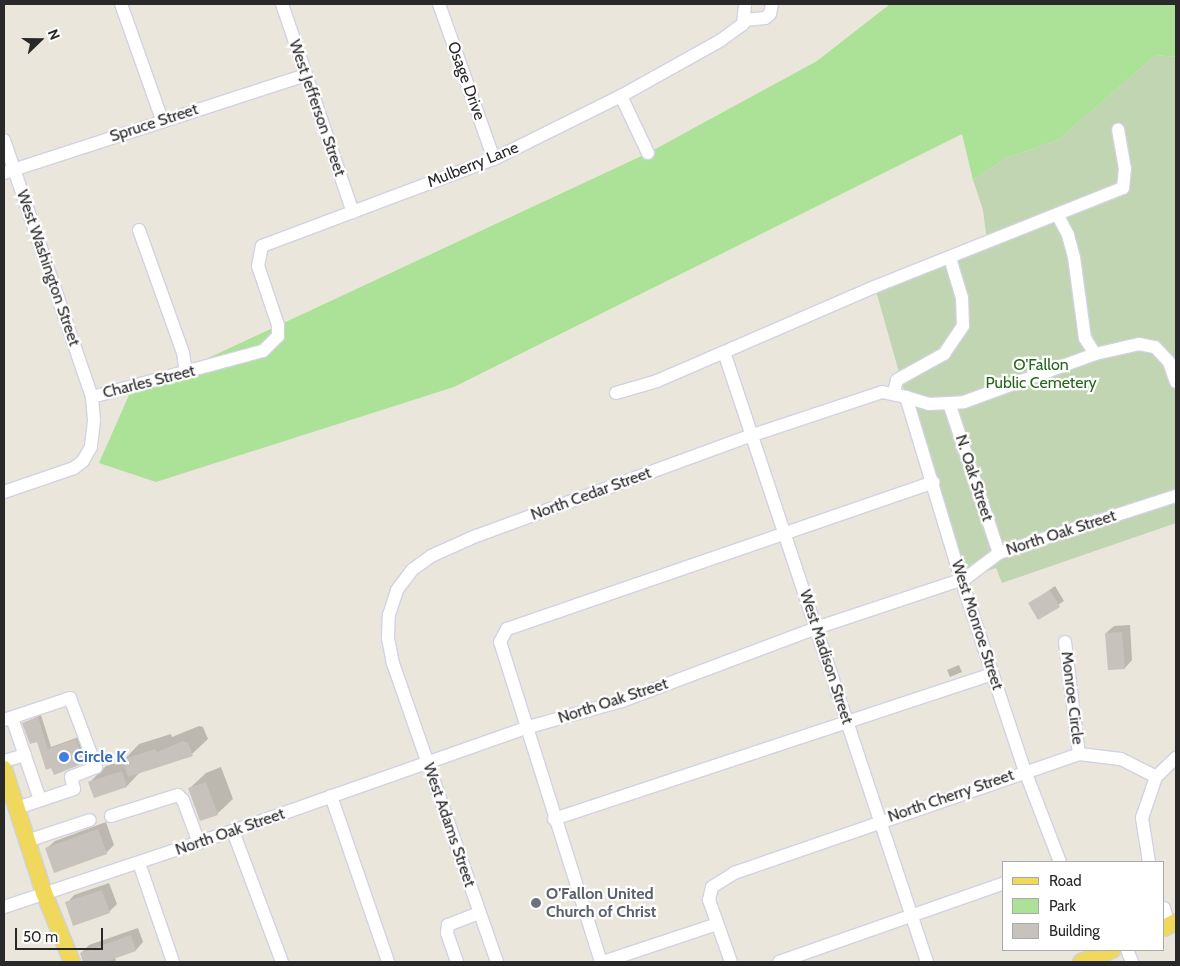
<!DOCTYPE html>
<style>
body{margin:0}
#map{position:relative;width:1180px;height:966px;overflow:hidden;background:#ebe6db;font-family:Cabin,sans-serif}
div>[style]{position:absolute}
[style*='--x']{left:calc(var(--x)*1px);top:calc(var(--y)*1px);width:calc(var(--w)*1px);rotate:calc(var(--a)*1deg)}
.green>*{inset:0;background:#abe297}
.cemetery>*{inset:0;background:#c1d5b2}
.shadow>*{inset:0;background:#0003}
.building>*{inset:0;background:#c7c2bb}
.roads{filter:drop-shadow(1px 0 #d0d2e2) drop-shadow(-1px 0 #d0d2e2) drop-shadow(0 1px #d0d2e2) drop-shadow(0 -1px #d0d2e2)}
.minor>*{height:12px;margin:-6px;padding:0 6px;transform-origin:6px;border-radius:6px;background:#fff}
.major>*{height:16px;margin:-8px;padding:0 8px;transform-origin:8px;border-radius:8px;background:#efd85c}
.dots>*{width:14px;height:14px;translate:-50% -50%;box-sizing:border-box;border:2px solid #fff;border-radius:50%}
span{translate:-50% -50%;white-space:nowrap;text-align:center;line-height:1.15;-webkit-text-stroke:4.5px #fff;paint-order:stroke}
.street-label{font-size:16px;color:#292929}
.park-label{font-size:16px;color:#24651a}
.shop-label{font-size:16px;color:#366cbe;font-weight:700}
.left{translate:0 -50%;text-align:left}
.worship-label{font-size:16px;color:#5b616d;font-weight:700}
.frame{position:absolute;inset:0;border:5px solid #292929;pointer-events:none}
.legend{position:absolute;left:1002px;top:861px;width:162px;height:90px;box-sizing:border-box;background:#fff;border:1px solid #a9a9a9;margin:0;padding:6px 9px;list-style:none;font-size:15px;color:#292929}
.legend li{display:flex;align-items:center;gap:10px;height:25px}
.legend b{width:25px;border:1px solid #a9a9a9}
.north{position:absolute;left:15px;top:15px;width:50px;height:50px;-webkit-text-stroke:4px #fff;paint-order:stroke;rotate:68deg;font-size:14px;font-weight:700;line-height:20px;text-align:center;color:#292929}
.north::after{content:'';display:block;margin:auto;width:18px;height:22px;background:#292929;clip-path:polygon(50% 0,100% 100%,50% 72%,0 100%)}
.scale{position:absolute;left:15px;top:928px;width:88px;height:22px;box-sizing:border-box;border:2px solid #292929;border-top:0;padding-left:6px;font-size:15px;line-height:18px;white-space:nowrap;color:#292929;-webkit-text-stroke:4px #fff;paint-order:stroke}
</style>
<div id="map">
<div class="green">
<div style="clip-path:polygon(890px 4px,1176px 4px,1176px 57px,1156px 55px,1058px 140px,1006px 158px,973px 180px,962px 134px,454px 387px,156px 482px,99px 463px,129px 395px,648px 153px,817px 61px)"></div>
</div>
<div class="cemetery">
<div style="clip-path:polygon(1156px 55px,1176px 57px,1176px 523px,1002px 583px,996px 568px,966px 578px,906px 397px,876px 291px,988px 249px,983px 210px,973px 180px,1006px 158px,1058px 140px)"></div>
</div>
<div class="shadow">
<div style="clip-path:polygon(1055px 586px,1064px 601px,1039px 618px,1030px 604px)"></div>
<div style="clip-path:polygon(1130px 625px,1132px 660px,1125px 668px,1106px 633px,1114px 626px)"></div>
<div style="clip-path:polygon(959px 665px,962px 672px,950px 677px,947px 670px)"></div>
<div style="clip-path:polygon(41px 715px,51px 747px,79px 737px,86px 759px,83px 762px,54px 773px,37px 740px,24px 723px)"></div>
<div style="clip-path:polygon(199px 726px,203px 727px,208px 739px,192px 754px,141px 771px,127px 786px,95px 797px,90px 782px,106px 766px,123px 761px,139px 744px,171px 734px,172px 737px)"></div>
<div style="clip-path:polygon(221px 767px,233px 799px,217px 814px,190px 788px,206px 773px)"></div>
<div style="clip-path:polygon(106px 822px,114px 845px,106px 853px,47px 848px,55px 841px)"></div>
<div style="clip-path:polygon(109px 883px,117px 904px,109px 912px,67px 903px,74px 895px)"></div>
<div style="clip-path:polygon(138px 928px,143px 942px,136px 950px,115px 957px,116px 962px,85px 962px,81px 953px,89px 945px)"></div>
</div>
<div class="building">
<div style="clip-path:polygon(1050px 590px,1060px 607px,1038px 620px,1028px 603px)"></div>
<div style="clip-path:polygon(1122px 632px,1125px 669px,1108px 670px,1105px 633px)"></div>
<div style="clip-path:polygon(38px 717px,48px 749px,76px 739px,84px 763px,54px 775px,51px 768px,46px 770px,37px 742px,30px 744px,22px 723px)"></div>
<div style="clip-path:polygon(183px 741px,188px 743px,193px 756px,128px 777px,122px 760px,155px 749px,157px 752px)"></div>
<div style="clip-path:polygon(122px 771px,127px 787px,94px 798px,88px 782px)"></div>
<div style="clip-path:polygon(206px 782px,218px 815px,200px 821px,188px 788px)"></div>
<div style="clip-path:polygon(98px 829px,107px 854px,54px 873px,45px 848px)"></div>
<div style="clip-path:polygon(102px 890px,110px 913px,73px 926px,65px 902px)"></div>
<div style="clip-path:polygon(131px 935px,136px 951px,105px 962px,83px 962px,80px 953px)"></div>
</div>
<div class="roads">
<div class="minor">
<div style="--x:121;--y:4;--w:123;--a:70.5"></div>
<div style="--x:282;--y:4;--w:220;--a:71.2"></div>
<div style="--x:439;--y:4;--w:164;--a:70.5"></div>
<div style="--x:746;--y:20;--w:19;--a:-6"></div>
<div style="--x:765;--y:18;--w:6;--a:-39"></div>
<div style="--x:770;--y:14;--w:10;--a:-79"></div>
<div style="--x:621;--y:96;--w:63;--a:64.7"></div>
<div style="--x:4;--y:140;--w:272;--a:71.1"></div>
<div style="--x:92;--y:397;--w:24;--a:85"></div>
<div style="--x:94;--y:421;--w:26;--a:97"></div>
<div style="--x:91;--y:447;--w:16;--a:120"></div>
<div style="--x:83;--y:461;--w:11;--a:142"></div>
<div style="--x:74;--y:468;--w:74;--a:161.1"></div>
<div style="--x:4;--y:173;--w:317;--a:-18"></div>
<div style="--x:1058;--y:216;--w:21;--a:62"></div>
<div style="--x:1068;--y:235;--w:23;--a:75"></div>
<div style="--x:1074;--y:257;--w:82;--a:82.3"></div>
<div style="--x:1085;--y:338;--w:19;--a:58"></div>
<div style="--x:139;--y:230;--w:131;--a:70.3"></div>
<div style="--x:183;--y:353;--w:20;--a:81"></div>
<div style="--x:724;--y:352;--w:643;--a:71.59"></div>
<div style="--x:894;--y:392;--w:12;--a:-76"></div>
<div style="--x:897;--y:380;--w:54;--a:-29"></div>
<div style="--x:944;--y:354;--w:34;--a:-56"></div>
<div style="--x:963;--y:326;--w:28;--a:-92"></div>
<div style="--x:962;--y:298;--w:42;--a:-106.7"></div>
<div style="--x:616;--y:393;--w:43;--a:-16.3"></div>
<div style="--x:657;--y:381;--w:236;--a:-23.4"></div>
<div style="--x:874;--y:287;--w:268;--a:-21.7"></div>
<div style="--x:1123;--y:188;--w:19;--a:-84"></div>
<div style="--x:1125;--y:169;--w:40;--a:-100"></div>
<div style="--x:92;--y:397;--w:177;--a:-15.1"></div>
<div style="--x:263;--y:351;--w:21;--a:-45"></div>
<div style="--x:278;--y:336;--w:11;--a:-90"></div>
<div style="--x:278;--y:325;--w:62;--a:-108.7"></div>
<div style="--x:258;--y:266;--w:20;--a:-79"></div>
<div style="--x:262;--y:246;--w:248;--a:-20.6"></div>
<div style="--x:494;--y:159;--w:142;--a:-26.4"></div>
<div style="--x:621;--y:96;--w:115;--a:-29.2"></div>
<div style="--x:721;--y:40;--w:27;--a:-36"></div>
<div style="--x:743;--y:24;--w:20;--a:-84"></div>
<div style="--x:906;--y:397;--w:24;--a:17"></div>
<div style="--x:929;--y:404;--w:35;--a:-3"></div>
<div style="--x:964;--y:402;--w:140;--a:-20.1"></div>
<div style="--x:1095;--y:354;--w:45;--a:-12.8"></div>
<div style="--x:1139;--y:344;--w:16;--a:11"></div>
<div style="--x:1155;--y:347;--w:21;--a:47"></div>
<div style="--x:1169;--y:362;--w:21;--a:71"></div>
<div style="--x:949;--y:403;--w:158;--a:71.6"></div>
<div style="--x:1065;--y:642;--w:113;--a:82.9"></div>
<div style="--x:12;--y:718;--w:87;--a:71.1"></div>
<div style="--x:4;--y:720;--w:70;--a:-18.4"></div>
<div style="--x:70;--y:698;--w:74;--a:69.4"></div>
<div style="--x:96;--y:767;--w:27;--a:158"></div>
<div style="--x:71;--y:777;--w:12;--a:76"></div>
<div style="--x:74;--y:789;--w:60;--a:161.6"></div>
<div style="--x:4;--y:761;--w:22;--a:-16"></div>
<div style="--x:331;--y:796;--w:176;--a:71"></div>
<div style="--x:111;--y:816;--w:70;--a:-17.4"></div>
<div style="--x:178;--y:795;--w:7;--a:45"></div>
<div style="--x:183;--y:800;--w:46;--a:69.6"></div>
<div style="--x:554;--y:819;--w:462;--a:-18.3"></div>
<div style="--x:233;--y:831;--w:140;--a:69.5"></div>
<div style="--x:27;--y:841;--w:66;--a:-18.4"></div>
<div style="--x:1149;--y:862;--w:45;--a:-99"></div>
<div style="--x:1142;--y:818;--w:43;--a:-71.1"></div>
<div style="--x:1156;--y:777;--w:28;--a:-44"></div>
<div style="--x:139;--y:863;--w:105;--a:71"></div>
<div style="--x:4;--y:907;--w:241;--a:-18.4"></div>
<div style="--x:233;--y:831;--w:310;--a:-19.4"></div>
<div style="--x:525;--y:728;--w:101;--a:-15.6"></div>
<div style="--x:622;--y:701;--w:207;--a:-20.6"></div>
<div style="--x:816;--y:628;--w:158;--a:-18.4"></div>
<div style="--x:966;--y:578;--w:41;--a:-37.1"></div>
<div style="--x:999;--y:553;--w:186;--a:-17.9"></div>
<div style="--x:1164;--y:908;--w:18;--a:74"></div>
<div style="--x:1127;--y:950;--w:13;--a:67"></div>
<div style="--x:457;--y:962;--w:31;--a:-109"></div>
<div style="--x:447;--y:933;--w:8;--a:-83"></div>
<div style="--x:448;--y:925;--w:33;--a:-21"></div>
<div style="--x:497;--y:962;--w:316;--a:-109.2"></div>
<div style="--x:393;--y:664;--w:26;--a:-101"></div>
<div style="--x:388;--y:638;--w:23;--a:-88"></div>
<div style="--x:389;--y:615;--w:26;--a:-72"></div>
<div style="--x:397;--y:590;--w:25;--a:-53"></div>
<div style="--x:412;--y:570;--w:24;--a:-36"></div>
<div style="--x:431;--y:556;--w:49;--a:-24"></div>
<div style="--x:476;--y:536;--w:292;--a:-20.1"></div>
<div style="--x:750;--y:436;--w:139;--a:-18.4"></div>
<div style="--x:882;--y:392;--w:25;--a:12"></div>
<div style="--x:906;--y:397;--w:190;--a:73.2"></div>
<div style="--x:961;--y:579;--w:202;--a:71.6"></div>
<div style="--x:1025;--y:771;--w:97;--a:69"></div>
<div style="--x:601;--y:962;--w:336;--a:-107.5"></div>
<div style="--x:500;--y:642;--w:15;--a:-62"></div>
<div style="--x:507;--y:629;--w:451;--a:-19"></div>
<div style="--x:603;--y:962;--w:120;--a:-18.4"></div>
<div style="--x:731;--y:962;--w:66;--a:-109.5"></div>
<div style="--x:709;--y:900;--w:13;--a:-77"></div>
<div style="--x:712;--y:887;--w:26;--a:-32"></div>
<div style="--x:734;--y:873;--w:365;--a:-19"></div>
<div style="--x:1079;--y:754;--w:42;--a:6.8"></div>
<div style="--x:1121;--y:759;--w:39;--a:27"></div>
<div style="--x:779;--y:962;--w:238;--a:-19.3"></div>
</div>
<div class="major">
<div style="--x:4;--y:769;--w:130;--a:72.1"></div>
<div style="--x:44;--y:893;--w:74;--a:67.9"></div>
<div style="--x:1164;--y:928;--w:13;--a:-27"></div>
<div style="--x:1081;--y:962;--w:34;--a:-21"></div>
</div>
</div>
<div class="dots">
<div style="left:64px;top:757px;background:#3f7fe0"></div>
<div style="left:536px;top:903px;background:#6b7280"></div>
</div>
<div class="street-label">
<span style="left:466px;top:81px;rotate:70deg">Osage Drive</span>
<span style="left:317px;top:108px;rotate:71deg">West Jefferson Street</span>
<span style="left:154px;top:123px;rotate:-18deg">Spruce Street</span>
<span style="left:473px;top:165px;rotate:-22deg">Mulberry Lane</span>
<span style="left:48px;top:268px;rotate:71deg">West Washington Street</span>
<span style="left:149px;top:382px;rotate:-14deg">Charles Street</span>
<span style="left:974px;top:478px;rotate:72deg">N. Oak Street</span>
<span style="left:591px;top:494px;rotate:-20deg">North Cedar Street</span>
<span style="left:1061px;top:533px;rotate:-18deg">North Oak Street</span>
<span style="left:977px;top:625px;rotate:72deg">West Monroe Street</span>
<span style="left:826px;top:657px;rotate:72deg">West Madison Street</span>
<span style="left:1072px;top:698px;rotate:83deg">Monroe Circle</span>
<span style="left:613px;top:701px;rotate:-18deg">North Oak Street</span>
<span style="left:951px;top:796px;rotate:-19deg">North Cherry Street</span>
<span style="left:449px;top:825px;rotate:71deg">West Adams Street</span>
<span style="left:230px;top:832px;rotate:-19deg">North Oak Street</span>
</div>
<div class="park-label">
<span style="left:1041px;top:374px">O'Fallon<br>Public Cemetery</span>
</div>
<div class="shop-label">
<span class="left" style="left:74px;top:757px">Circle K</span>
</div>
<div class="worship-label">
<span class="left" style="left:546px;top:903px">O'Fallon United<br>Church of Christ</span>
</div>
<div class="frame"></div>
<ul class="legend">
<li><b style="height:6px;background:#efd85c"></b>Road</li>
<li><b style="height:14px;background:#abe297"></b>Park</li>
<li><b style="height:14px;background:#c7c2bb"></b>Building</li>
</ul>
<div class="north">N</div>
<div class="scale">50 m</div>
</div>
